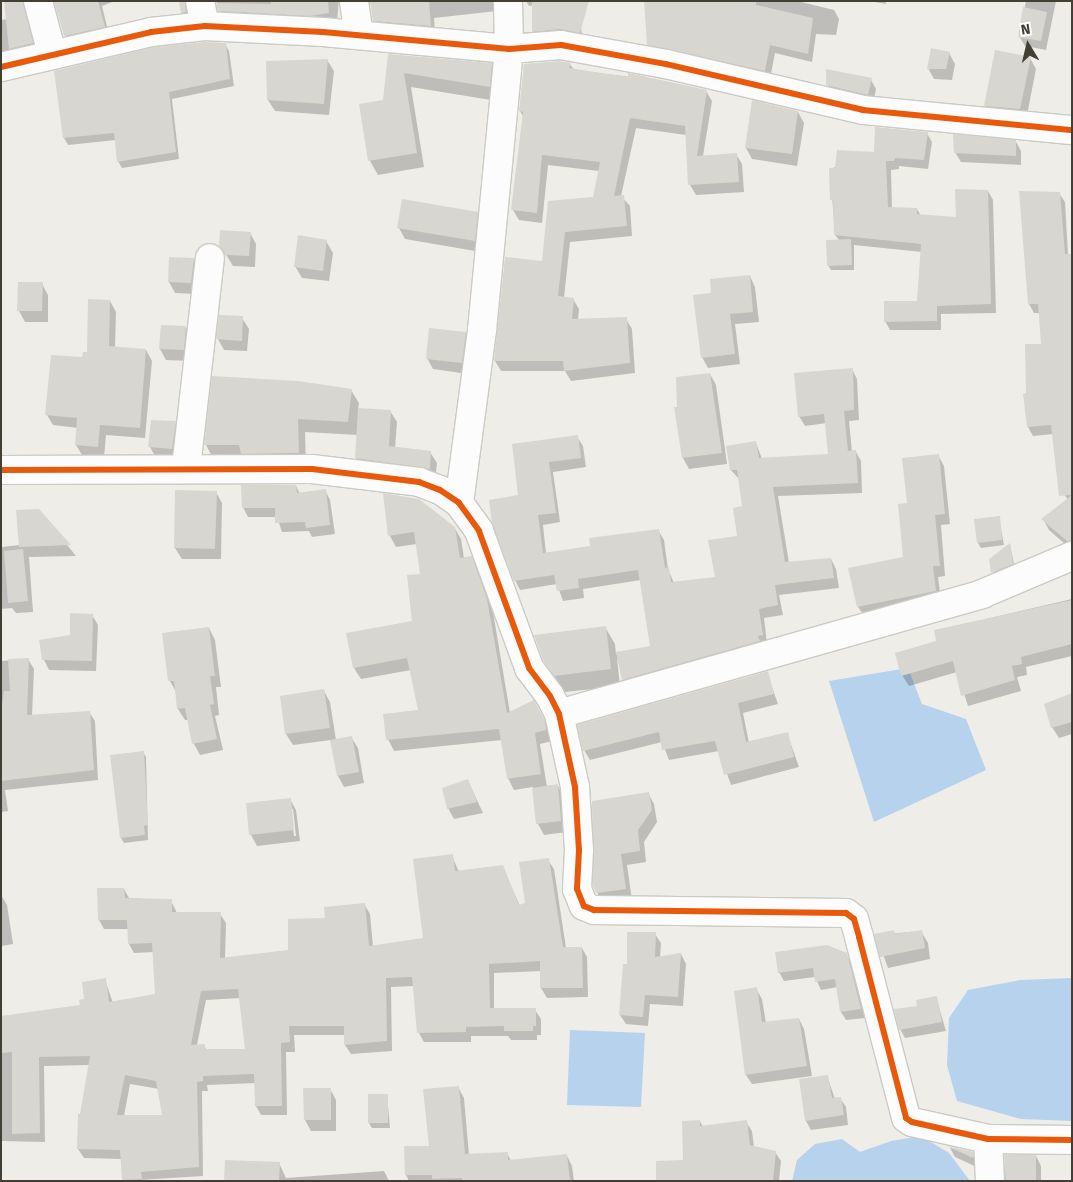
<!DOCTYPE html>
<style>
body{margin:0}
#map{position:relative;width:1073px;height:1182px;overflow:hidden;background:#eeede8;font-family:"Fira Sans",sans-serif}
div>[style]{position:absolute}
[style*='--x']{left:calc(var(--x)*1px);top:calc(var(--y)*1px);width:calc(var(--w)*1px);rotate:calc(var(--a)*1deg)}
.water>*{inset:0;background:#b7d2ec}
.shadow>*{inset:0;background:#0003}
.building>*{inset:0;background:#d8d6d0}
.roads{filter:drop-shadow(1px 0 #cccac5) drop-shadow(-1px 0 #cccac5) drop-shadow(0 1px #cccac5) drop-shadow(0 -1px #cccac5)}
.minor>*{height:28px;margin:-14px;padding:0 14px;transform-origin:14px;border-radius:14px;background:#fcfcfc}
.cycleway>*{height:6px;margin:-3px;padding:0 3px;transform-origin:3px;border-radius:3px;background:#e8590c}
span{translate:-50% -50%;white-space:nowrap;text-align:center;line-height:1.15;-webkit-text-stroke:4.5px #fff;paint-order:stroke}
.frame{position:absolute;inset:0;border:2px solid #433f34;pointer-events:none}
.north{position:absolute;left:1003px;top:20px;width:50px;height:50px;-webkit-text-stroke:4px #fff;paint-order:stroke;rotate:351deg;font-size:14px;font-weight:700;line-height:20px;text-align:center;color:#433f34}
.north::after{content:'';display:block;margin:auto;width:18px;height:22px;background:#433f34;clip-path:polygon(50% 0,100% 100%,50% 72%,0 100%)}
</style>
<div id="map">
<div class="water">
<div style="clip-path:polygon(908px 668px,922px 704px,966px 719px,986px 770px,874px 822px,829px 681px)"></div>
<div style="clip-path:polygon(1072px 978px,1072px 1121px,1021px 1119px,957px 1101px,947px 1065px,949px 1018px,968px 990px,1020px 980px)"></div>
<div style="clip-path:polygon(570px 1030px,645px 1033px,641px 1107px,567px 1105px)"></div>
<div style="clip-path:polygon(921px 1136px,949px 1153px,970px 1181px,792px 1181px,797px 1160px,815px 1144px,842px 1139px,860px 1152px,891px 1141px)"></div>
</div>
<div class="shadow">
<div style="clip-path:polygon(5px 1px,32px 1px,37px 52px,1px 61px,1px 20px,8px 19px)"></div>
<div style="clip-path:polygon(54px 1px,115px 1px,102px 6px,109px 35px,70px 45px)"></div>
<div style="clip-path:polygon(180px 1px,194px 1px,191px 21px,187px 21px,182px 13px)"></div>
<div style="clip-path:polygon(216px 1px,339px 1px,337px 21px,224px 19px)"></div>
<div style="clip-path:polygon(370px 1px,500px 1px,497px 11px,434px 18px,435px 34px,379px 29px)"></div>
<div style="clip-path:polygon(526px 1px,568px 1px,529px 6px)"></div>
<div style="clip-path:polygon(669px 1px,797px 1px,834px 10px,839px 19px,836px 35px,816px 34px,812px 62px,775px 53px,770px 79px,654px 53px,648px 44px)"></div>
<div style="clip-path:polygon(869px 1px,886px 1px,886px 4px)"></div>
<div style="clip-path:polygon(1026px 1px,1056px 1px,1046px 50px,1025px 46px,1019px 36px)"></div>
<div style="clip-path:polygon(581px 26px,582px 37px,536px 36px,533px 31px)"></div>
<div style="clip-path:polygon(225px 44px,229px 51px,234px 86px,172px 99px,179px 159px,122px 168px,118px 161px,116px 140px,68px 145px,64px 138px)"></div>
<div style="clip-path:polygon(949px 53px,955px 64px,952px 80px,934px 79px,928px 68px)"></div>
<div style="clip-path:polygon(389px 55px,491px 65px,499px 79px,497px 101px,411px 87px,424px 167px,378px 175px,370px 161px,384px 101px)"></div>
<div style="clip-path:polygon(1030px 58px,1036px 69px,1026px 120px,992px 117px,985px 106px)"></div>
<div style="clip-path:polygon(327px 60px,334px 71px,329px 115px,275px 111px,268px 100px)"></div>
<div style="clip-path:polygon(570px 64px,574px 70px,663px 81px,706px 91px,712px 101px,703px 156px,736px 154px,742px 164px,744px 192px,696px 195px,690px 185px,686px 135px,636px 128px,621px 196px,630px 206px,632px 236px,570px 242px,564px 298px,573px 299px,579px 309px,578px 320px,626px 319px,632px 329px,635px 373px,571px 381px,565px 371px,501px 371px,495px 361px,543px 262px,550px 202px,594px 198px,599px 171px,548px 165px,542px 223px,519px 220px,513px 210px,524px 118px,520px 111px)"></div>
<div style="clip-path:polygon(871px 80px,876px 89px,873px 104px,833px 95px,828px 85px)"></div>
<div style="clip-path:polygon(753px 102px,798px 112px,804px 123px,797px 166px,752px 159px,746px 148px)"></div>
<div style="clip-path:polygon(927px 133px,932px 142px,928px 169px,899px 166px,899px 169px,891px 170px,892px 208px,917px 209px,921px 216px,958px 218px,988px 191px,993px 200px,996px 313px,941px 314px,941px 330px,890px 330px,885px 321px,918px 302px,922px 252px,854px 245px,854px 270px,831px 270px,828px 265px,839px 240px,835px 235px,830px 169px)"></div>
<div style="clip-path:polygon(1016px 142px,1021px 151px,1021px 165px,961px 162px,955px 152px)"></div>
<div style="clip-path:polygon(1020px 192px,1059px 193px,1065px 202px,1068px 255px,1072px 257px,1072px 500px,1068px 500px,1062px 491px,1053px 434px,1033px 436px,1028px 427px,1025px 395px,1028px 394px,1043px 345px,1040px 313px,1034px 313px,1029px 304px)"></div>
<div style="clip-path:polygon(477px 213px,483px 224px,481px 252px,405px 239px,399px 228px)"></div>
<div style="clip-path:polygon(250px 233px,256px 244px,255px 267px,233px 266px,220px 245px)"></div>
<div style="clip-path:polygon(326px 241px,333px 253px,329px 281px,302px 278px,295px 266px)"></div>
<div style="clip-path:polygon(193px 260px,200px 271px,197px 294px,175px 293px,169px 282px)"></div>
<div style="clip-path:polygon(750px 276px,755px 287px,759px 322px,735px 324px,740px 364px,708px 368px,702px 357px,712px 295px)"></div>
<div style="clip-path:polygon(19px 284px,42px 284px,48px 295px,48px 322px,25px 322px,19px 311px)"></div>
<div style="clip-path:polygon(110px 301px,116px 312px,115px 348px,146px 350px,152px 361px,145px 438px,106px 435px,104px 457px,82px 455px,76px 445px,78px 428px,53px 425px,47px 415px,88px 353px)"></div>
<div style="clip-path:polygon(242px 318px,249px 329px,247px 351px,224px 350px,218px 339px)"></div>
<div style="clip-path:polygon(186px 327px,192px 338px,190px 361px,166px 360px,160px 349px)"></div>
<div style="clip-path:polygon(465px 333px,472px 344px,468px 374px,433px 369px,427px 358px)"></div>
<div style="clip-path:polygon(852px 369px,857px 379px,859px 420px,849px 421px,852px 452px,856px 452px,861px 461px,862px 493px,778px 496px,789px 563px,831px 559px,836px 569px,839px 588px,779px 595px,783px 615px,764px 618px,767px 644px,628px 689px,617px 658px,620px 686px,565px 692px,544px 660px,605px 627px,615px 644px,616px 654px,651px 647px,641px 580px,583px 589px,584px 598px,563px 601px,557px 584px,520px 590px,515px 580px,520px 497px,514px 446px,577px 437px,583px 446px,586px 467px,553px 472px,560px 522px,543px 525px,546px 553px,591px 547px,658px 530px,664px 540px,668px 569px,674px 583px,716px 578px,738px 537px,743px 507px,739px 479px,731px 470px,756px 443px,762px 459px,829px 455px,827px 423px,805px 426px,799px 416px)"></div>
<div style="clip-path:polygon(710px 374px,716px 385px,727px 464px,689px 469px,683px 458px,676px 408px)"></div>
<div style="clip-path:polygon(351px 390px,359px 403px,358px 409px,390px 411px,397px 422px,395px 448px,430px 452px,437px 463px,435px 480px,363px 469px,356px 458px,358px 435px,305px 432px,306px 466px,213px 458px,206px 445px)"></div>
<div style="clip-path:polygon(175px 423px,181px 434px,178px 459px,156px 458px,150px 447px)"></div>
<div style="clip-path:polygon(938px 455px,944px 466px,950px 524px,941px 525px,945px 576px,938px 577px,941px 601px,865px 617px,858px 607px,905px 558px,908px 505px)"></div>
<div style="clip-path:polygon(296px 486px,300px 494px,325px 490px,330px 500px,335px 534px,312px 537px,309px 531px,282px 532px,277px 517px,248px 517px,243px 507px)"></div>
<div style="clip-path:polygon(216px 492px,222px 503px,221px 559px,182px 559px,175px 548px)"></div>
<div style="clip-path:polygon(384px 495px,454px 527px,461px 539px,464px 558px,471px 557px,478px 569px,493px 612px,510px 713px,543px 717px,552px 741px,540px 744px,547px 787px,558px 786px,564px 797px,567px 832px,544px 835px,538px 824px,533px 787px,514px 790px,508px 778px,502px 740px,394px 751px,388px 739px,420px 711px,411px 670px,361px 679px,354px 668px,414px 622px,421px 575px,417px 544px,396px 547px,390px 536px)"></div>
<div style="clip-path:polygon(1072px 506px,1072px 550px,1049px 530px,1043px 519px)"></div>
<div style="clip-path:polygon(39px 510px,76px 556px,29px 557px,33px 612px,16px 613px,12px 608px,1px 609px,1px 547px,20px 545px)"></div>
<div style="clip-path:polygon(999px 518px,1004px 545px,981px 548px,978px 543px)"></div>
<div style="clip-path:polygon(1010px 545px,1015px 569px,995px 578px,990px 560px)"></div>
<div style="clip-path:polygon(1072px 599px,1072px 656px,1026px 667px,1027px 675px,1017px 677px,1021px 691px,968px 706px,957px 672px,909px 686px,902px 675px,938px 641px,935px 631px)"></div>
<div style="clip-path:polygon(92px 615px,98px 625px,96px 671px,49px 670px,44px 660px)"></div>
<div style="clip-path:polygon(209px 628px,215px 640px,221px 687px,216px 687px,219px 715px,215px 716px,223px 750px,200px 755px,194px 744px,188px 720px,185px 720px,178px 709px,176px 692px,170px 681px)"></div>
<div style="clip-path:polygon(1px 651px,2px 661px,28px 659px,34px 669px,32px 716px,89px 712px,95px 721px,98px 780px,5px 790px,8px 811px,1px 812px)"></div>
<div style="clip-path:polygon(767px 673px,778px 704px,743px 713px,749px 743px,787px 733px,799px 767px,731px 785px,719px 751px,669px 760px,662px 742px,590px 760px,584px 750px)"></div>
<div style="clip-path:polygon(324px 691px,330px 702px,336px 740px,351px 737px,358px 748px,364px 783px,344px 787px,338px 776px,331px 740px,293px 745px,286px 734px,281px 697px)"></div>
<div style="clip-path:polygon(1072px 694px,1072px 734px,1059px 738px,1052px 727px)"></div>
<div style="clip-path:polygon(143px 752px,146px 757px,148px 840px,124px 843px,121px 838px)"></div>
<div style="clip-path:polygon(468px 781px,483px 813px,454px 819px,448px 808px)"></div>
<div style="clip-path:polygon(648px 793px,654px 804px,657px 822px,644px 842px,646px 862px,627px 865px,632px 900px,603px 904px,594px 886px)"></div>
<div style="clip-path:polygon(evenodd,290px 799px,296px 810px,300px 841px,257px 846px,251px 835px,290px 799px,291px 809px,293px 809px,296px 836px,294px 836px,291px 809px)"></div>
<div style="clip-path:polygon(evenodd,452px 856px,459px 872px,502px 866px,520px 906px,526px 904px,548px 860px,554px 869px,566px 948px,582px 948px,587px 957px,588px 997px,547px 998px,541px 988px,541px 971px,494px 973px,494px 1010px,535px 1010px,541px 1019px,541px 1035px,537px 1035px,537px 1040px,511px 1040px,508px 1036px,471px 1036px,471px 1042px,424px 1042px,419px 1033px,414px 986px,391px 987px,392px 1051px,351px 1054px,345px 1045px,345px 1035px,294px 1035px,295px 1052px,286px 1052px,287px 1115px,261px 1115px,256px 1106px,256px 1083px,207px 1085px,208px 1091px,202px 1091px,203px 1176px,123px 1181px,122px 1159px,84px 1158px,78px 1149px,90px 1065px,44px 1066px,45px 1142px,1px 1141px,1px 1017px,81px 1006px,105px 980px,113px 1003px,156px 995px,154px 952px,134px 953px,129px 944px,128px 929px,104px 929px,99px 920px,124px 889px,129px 898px,171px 901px,177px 913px,220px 914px,226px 923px,225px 959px,289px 951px,327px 919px,364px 904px,370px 914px,373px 946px,425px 939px,452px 856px,240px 998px,246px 1050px,207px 1051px,204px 1045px,197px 1045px,206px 1000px,240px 998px,452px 856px,130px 1084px,159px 1089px,163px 1116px,124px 1116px,130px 1084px)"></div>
<div style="clip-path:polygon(1px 895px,7px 905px,13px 944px,1px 946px)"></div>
<div style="clip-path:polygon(921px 931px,928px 943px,930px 959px,888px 968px,876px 935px)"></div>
<div style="clip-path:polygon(655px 934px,661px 943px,660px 958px,681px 954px,686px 964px,683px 1006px,650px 1004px,648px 1026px,626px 1024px,620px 1015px,628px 966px)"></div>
<div style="clip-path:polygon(846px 954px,851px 963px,865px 1018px,846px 1020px,841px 1012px,838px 987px,821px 990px,815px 977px,784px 981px,779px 972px)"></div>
<div style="clip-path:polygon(756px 989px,762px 999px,766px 1023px,799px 1019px,804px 1029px,812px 1076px,752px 1084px,746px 1075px)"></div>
<div style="clip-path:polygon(936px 997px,946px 1031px,905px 1038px,900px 1029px,919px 1007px)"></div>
<div style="clip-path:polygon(827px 1076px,835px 1099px,840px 1098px,846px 1107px,848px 1125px,811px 1130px,806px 1121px)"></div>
<div style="clip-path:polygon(458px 1087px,464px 1098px,469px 1155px,507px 1153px,511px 1161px,567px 1156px,572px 1166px,574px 1181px,409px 1181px,406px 1175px,430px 1147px)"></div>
<div style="clip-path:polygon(330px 1089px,336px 1100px,336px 1131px,311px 1131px,305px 1120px)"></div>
<div style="clip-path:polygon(387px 1095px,390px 1128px,372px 1128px,369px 1123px)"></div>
<div style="clip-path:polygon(700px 1121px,703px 1127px,746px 1122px,752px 1131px,754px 1147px,775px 1152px,781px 1161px,779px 1181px,658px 1181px,684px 1161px)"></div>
<div style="clip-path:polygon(950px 1148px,972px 1153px,979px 1168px,955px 1157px)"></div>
<div style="clip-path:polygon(1006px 1156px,1036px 1156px,1041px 1166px,1041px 1181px,1005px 1181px)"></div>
<div style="clip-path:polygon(279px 1163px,286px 1178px,384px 1171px,389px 1181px,225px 1181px)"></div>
</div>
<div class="building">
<div style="clip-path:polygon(4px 1px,23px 1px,33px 43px,9px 49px)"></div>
<div style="clip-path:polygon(54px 1px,98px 1px,105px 27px,64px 36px)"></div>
<div style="clip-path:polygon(271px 1px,328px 1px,329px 13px,310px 16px,218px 11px,216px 3px,271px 4px)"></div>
<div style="clip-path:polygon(370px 1px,429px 1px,431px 26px,373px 21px)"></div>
<div style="clip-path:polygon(532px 1px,589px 1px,580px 33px,560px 29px,532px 32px)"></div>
<div style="clip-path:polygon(644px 1px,756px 1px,756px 5px,813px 18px,808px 54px,770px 45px,765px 71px,647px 45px)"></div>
<div style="clip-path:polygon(179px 2px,185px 2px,186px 12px,181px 13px)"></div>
<div style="clip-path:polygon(1023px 7px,1047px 12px,1041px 41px,1018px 37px)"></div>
<div style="clip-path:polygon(205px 42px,226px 43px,230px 79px,169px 92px,176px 152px,117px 162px,114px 133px,63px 138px,54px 71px,154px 47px)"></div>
<div style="clip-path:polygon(931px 48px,950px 52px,946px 69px,927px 69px)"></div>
<div style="clip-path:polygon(995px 50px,1031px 57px,1020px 109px,984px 106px)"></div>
<div style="clip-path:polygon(388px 54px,492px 63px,490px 87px,404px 73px,417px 153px,368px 161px,359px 104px,383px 100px)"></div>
<div style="clip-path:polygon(328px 59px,324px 104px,267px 100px,266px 61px)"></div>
<div style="clip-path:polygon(560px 61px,571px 63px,569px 68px,628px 77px,628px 73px,707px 90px,697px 156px,737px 153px,739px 182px,688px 185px,685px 126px,630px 118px,614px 196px,624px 195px,627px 226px,565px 232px,558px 296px,574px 298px,572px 319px,627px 317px,630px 363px,564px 371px,563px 361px,494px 361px,505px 257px,542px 261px,548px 201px,593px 197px,600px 162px,542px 155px,537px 213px,511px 210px,523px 112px,519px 111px,524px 64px)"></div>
<div style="clip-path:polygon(826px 69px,872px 78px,868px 95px,826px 85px)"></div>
<div style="clip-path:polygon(752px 100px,798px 111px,792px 154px,745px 148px)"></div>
<div style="clip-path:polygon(875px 127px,928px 132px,924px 160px,895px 158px,894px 161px,886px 161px,888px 207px,917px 208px,917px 214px,956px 217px,955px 189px,988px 190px,991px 304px,937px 306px,937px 321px,884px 322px,884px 301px,917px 301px,921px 244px,834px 235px,833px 200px,830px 200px,829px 168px,835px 168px,837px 150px,874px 152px)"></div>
<div style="clip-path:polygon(953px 134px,1016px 140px,1016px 156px,954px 153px)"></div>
<div style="clip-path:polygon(1019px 191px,1060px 192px,1065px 254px,1072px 254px,1072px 541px,1067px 541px,1041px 519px,1072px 495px,1059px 496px,1051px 425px,1027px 427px,1023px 394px,1026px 393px,1025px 344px,1041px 344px,1038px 304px,1028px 304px)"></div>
<div style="clip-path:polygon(402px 199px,478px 212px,475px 241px,397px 228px)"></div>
<div style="clip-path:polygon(220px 230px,251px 232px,249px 256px,225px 255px,219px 245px)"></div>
<div style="clip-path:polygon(298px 235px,327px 240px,323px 271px,294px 267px)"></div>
<div style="clip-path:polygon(851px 239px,852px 265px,827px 266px,826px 240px)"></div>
<div style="clip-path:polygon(169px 257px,194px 258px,191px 283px,168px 282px)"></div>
<div style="clip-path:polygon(750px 275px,753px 312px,730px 314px,735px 354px,701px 358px,693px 295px,711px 293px,710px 279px)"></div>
<div style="clip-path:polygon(18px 282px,43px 282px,42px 311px,17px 311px)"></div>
<div style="clip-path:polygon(88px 299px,110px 300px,109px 346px,146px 349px,140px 428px,100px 425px,98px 447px,75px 445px,77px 418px,45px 415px,51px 355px,82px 357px,83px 352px,87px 352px)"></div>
<div style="clip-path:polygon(219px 315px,243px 316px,242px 341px,216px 339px)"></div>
<div style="clip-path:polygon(161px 325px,186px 326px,184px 350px,159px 349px)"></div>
<div style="clip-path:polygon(429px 328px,466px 332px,462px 363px,426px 359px)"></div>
<div style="clip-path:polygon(853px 368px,854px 410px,844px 411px,848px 451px,856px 450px,858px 483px,773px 487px,785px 562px,831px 558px,834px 578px,775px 585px,778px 605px,759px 609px,763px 635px,758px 636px,760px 641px,622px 680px,616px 652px,650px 646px,638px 570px,578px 579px,579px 588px,557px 591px,554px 575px,514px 581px,492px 523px,489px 500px,518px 495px,512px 444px,578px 435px,581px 458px,549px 462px,556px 513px,538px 515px,543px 553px,590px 546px,589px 538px,659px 529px,665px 568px,669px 567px,671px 582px,715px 577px,708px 540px,737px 536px,733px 508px,742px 506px,737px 470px,730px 470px,726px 446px,756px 441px,759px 458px,828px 454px,824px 414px,798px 417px,794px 373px)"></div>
<div style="clip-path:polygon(710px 373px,722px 453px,682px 458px,674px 407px,677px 407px,676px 377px)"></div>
<div style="clip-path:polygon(212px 376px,298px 381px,352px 389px,348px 422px,298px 419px,299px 453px,241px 454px,239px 445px,204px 445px)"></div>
<div style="clip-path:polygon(358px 408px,391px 410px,389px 446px,431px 451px,430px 469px,355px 458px)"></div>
<div style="clip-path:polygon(151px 420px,176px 421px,172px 449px,148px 447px)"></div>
<div style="clip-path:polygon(939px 454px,945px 514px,935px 515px,940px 566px,933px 566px,936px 591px,857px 607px,848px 568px,903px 557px,898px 504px,907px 503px,902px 458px)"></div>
<div style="clip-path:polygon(241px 485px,296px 485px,297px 493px,326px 489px,330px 525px,306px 528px,305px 522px,275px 523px,275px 508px,242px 508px)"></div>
<div style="clip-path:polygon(175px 490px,217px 491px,215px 549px,174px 548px)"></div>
<div style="clip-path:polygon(383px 493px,419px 499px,455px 527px,460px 558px,472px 556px,487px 599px,507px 713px,534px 700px,544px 719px,546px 730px,535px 733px,541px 774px,507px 779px,499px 729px,386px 740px,383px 714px,418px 710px,407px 658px,353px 668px,346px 633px,412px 621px,407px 575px,420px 574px,414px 532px,388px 536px)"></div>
<div style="clip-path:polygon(39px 509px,71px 545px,19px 547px,16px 510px)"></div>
<div style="clip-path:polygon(1000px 516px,1002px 540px,977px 543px,974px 519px)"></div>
<div style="clip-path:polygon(1010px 543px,1013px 564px,991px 573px,989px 559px)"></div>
<div style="clip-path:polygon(23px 549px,28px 601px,8px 603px,4px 551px)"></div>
<div style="clip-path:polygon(1072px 600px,1072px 644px,1021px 657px,1022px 664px,1012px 666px,1015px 680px,961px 696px,953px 661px,901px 676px,895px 653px,936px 641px,934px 630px)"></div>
<div style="clip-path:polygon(70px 613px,93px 614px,92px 661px,42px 660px,39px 640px,70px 635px)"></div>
<div style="clip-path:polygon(606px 626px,611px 669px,554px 676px,543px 660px,534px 635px)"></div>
<div style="clip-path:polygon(209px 627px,215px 676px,210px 676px,214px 704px,210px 705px,217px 739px,192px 744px,185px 708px,177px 709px,174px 681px,168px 681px,162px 633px)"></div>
<div style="clip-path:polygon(29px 658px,27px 715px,90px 711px,94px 770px,1px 781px,1px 711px,4px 691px,10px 691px,8px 659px)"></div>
<div style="clip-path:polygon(768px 671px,774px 694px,738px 703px,746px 742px,788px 732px,794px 757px,724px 775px,715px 741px,662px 750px,659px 732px,583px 751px,577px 725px)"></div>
<div style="clip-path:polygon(324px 689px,330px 728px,285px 734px,280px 696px)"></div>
<div style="clip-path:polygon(1072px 693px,1072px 722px,1051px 728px,1044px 704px)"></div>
<div style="clip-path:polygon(352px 736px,359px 772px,337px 776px,330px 740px)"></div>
<div style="clip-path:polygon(144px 751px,148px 825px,144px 826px,145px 835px,120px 838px,110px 755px)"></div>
<div style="clip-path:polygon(468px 779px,477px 802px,447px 809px,442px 788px)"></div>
<div style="clip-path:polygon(558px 784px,561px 821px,536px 824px,532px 788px)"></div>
<div style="clip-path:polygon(649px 792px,652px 810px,638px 830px,640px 851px,621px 854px,626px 889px,596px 893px,593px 886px,592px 801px)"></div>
<div style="clip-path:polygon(291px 798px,294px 830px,249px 835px,246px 803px)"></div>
<div style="clip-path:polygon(evenodd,453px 854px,455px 871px,503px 865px,519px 905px,525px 903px,519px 862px,549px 858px,563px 947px,582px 947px,583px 988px,540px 988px,540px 961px,489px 964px,490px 1008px,536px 1008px,536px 1026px,533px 1026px,533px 1031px,504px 1031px,504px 1026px,466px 1027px,466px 1032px,417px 1033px,412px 977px,386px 978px,387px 1041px,344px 1045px,344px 1026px,289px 1026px,290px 1042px,281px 1043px,282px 1106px,255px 1106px,254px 1074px,203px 1076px,203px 1081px,197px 1082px,199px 1167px,141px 1172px,142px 1179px,122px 1180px,120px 1150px,77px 1149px,78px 1114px,80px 1114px,90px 1056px,39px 1057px,40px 1133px,12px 1134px,12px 1052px,1px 1053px,1px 1016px,80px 1005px,79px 1000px,84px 999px,82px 982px,106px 978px,109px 1002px,155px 994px,152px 943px,128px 944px,127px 920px,98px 920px,97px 888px,124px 888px,125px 898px,172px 899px,172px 912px,221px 912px,220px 958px,288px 950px,288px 919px,325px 918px,324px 907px,365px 903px,369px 946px,423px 938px,413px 859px,453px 854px,238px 989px,245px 1049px,205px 1049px,205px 1044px,191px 1045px,201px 991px,238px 989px,453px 854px,125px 1075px,156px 1081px,162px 1115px,117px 1115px,125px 1075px)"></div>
<div style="clip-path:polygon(894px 930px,895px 934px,922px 930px,925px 948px,880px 957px,874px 934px)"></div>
<div style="clip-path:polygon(627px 932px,656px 932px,655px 957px,681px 953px,678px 997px,645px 995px,643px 1017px,619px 1015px,623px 964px,627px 964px)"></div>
<div style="clip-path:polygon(827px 945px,847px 953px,861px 1009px,840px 1012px,835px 979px,815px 982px,813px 968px,778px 973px,775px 952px)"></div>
<div style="clip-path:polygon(757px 987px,762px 1022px,799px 1018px,807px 1066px,745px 1075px,734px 991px)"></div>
<div style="clip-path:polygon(937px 996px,942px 1022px,899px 1030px,894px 1009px,917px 1006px,916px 1000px)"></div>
<div style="clip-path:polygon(828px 1075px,832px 1098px,841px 1097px,844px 1115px,805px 1121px,799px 1079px)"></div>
<div style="clip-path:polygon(459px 1086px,465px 1154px,508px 1152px,508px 1160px,567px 1154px,570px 1181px,462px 1181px,462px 1178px,432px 1179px,432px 1175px,405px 1175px,404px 1146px,429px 1146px,423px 1089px)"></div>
<div style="clip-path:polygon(303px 1088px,331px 1088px,331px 1120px,304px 1120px)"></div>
<div style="clip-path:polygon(368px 1094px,388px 1094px,388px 1123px,368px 1123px)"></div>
<div style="clip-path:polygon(700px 1120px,700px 1126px,747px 1120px,750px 1145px,776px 1151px,773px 1181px,656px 1181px,656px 1161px,683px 1160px,682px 1121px)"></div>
<div style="clip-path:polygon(947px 1146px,973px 1152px,973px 1158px)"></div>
<div style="clip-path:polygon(1004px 1155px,1036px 1155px,1036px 1181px,1006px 1181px)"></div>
<div style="clip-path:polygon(225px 1160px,280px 1162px,279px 1181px,224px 1181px)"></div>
</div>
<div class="roads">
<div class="minor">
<div style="--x:38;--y:1;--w:55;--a:75.2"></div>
<div style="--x:200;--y:1;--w:25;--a:79"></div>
<div style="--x:354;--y:1;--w:34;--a:82"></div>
<div style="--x:1;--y:67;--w:154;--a:-13.1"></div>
<div style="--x:151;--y:32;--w:54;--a:-6.3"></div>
<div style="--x:205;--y:26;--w:118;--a:2.9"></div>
<div style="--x:323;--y:32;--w:187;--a:5.2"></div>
<div style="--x:509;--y:49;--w:52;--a:-4.4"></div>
<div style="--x:561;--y:45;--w:107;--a:10.3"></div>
<div style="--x:666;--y:64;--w:202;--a:13.1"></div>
<div style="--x:863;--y:110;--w:210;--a:5.5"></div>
<div style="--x:186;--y:468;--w:211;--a:-83.5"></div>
<div style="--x:1;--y:470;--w:311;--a:-0.2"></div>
<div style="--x:312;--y:469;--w:108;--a:6.9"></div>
<div style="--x:419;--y:482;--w:22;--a:21"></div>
<div style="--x:440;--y:490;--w:23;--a:34"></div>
<div style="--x:459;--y:503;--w:34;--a:54"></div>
<div style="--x:479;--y:531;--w:146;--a:69.9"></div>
<div style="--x:529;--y:668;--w:35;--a:53"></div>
<div style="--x:550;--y:696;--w:20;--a:63"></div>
<div style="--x:559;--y:714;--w:75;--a:77.6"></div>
<div style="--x:575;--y:787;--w:63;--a:86.4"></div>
<div style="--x:579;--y:850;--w:39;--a:93"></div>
<div style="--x:577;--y:889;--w:18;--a:68"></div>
<div style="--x:584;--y:906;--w:11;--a:22"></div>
<div style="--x:594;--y:910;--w:252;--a:0.7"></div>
<div style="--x:846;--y:913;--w:10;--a:37"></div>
<div style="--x:854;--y:919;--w:19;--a:74"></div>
<div style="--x:859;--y:937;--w:187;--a:75.4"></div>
<div style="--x:906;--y:1118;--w:7;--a:34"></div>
<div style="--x:912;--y:1122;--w:78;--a:12.6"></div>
<div style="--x:988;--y:1139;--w:84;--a:0.7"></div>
<div style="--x:459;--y:503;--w:175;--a:-82.4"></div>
<div style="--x:482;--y:330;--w:282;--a:-84.5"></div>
<div style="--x:509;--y:49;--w:48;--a:-91.2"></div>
<div style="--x:559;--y:714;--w:440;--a:-15.8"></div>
<div style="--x:982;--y:594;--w:98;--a:-22.9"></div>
<div style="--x:988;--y:1139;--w:42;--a:87.3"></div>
</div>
</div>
<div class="cycleway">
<div style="--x:1;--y:67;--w:154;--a:-13.1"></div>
<div style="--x:151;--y:32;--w:54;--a:-6.3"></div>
<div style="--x:205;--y:26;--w:118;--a:2.9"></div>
<div style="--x:323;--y:32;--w:187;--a:5.2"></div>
<div style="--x:509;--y:49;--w:52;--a:-4.4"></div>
<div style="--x:561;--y:45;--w:107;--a:10.3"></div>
<div style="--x:666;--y:64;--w:202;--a:13.1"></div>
<div style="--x:863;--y:110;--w:210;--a:5.5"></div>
<div style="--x:1;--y:470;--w:311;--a:-0.2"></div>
<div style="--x:312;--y:469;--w:108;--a:6.9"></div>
<div style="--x:419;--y:482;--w:22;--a:21"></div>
<div style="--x:440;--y:490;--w:23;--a:34"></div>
<div style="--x:459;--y:503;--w:34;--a:54"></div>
<div style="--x:479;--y:531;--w:146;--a:69.9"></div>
<div style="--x:529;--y:668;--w:35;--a:53"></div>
<div style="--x:550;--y:696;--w:20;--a:63"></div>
<div style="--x:559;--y:714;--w:75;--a:77.6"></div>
<div style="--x:575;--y:787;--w:63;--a:86.4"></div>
<div style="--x:579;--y:850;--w:39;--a:93"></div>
<div style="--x:577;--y:889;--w:18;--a:68"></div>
<div style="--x:584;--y:906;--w:11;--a:22"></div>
<div style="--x:594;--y:910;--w:252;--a:0.7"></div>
<div style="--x:846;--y:913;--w:10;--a:37"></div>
<div style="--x:854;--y:919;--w:19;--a:74"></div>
<div style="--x:859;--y:937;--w:187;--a:75.4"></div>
<div style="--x:906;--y:1118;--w:7;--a:34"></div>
<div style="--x:912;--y:1122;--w:78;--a:12.6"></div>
<div style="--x:988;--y:1139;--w:84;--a:0.7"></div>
</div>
<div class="frame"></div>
<div class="north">N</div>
</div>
